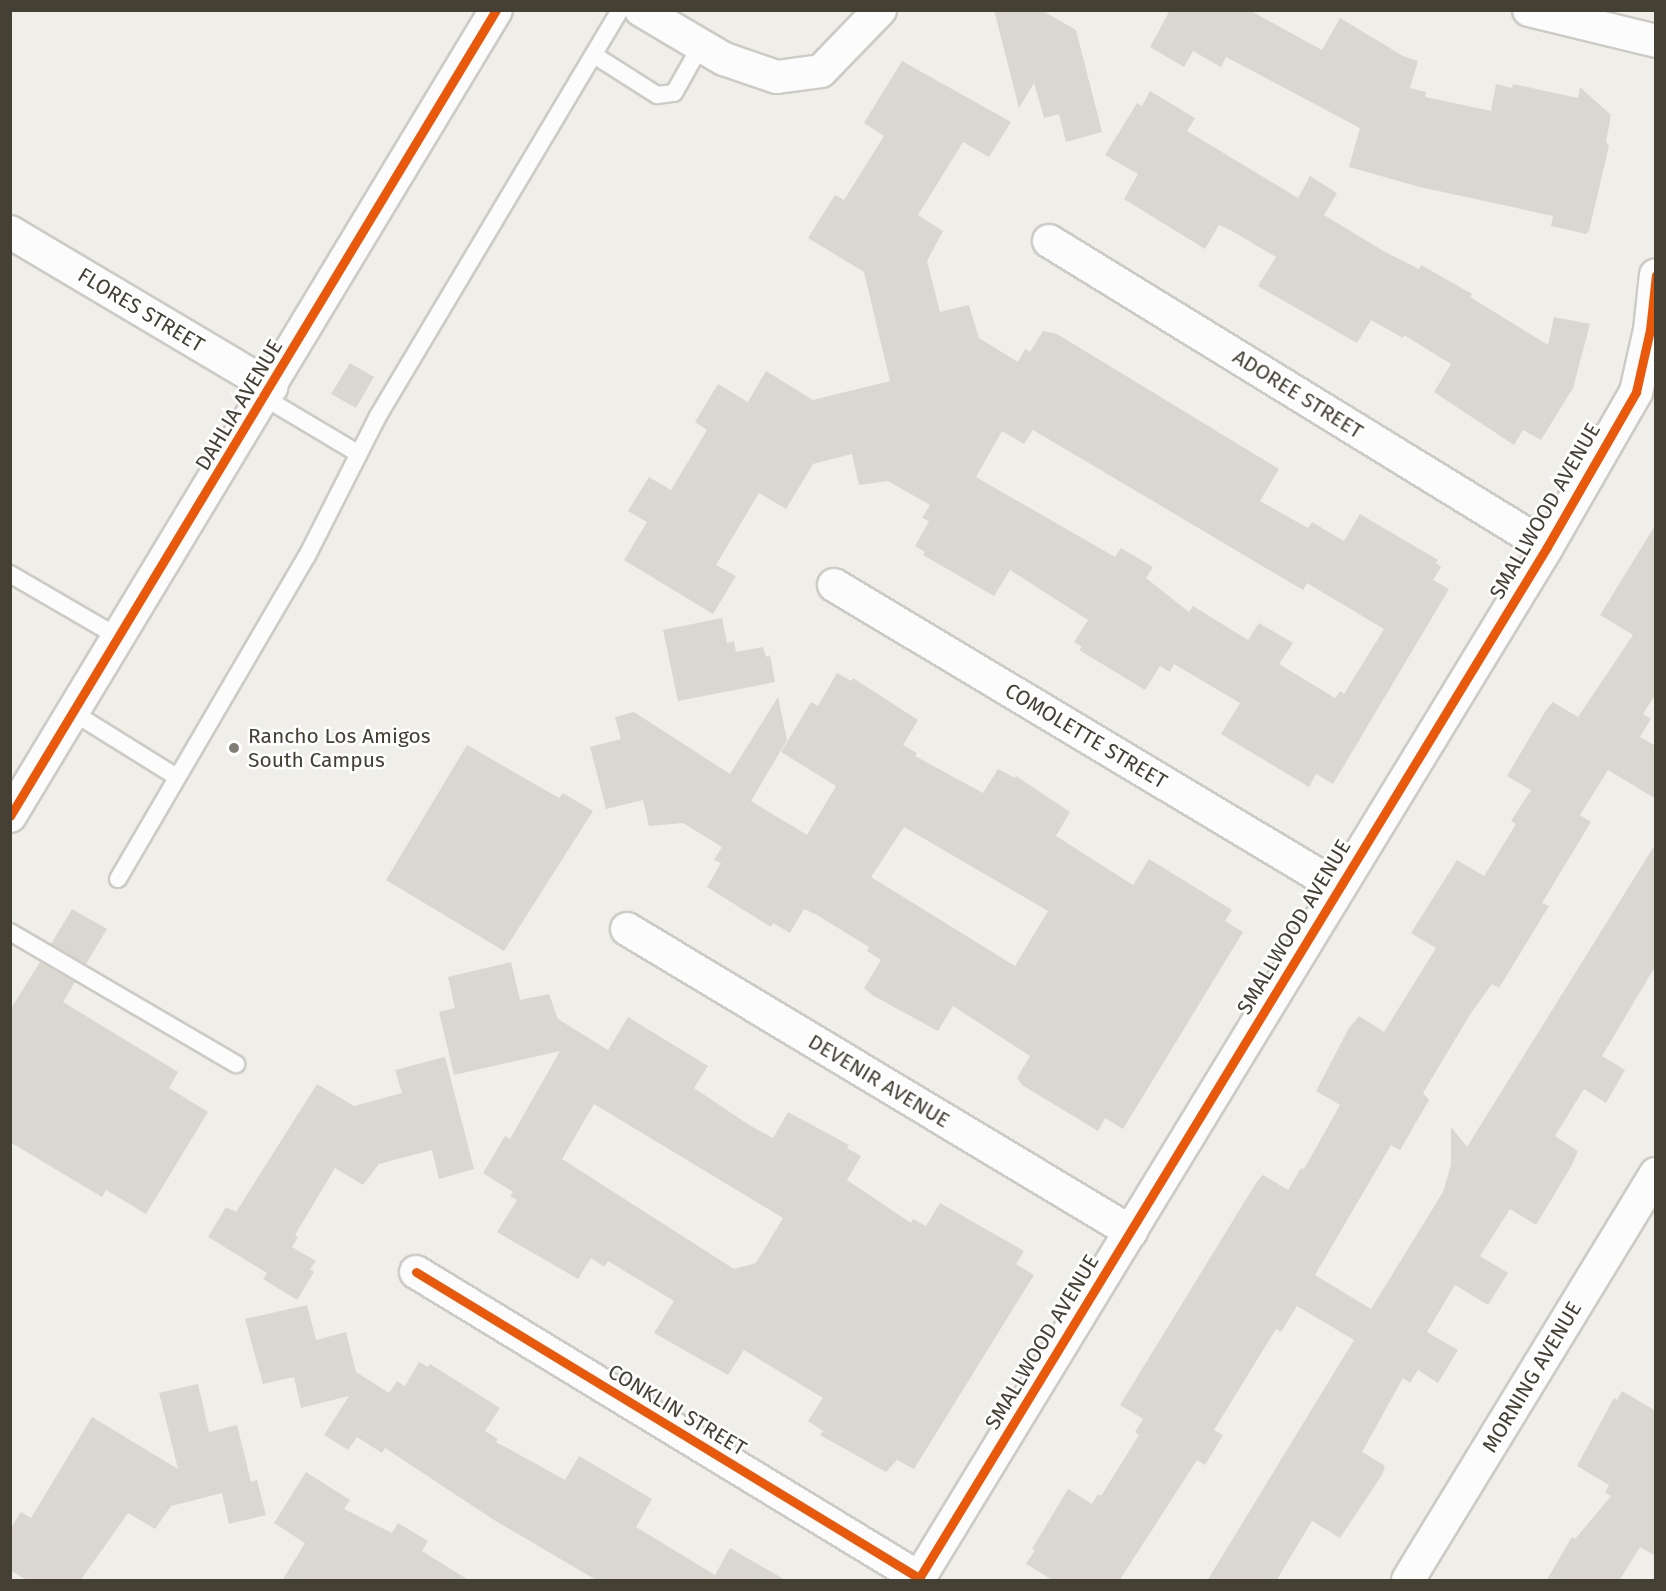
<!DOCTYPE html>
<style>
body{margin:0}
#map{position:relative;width:1666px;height:1591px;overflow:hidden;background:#efeee8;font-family:"Fira Sans",sans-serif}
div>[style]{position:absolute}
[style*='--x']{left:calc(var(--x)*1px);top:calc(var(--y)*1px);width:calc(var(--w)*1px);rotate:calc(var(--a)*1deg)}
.building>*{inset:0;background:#d9d7d0}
.roads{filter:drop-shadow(2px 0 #cdcbc5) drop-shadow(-2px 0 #cdcbc5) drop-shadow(0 2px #cdcbc5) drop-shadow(0 -2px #cdcbc5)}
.lane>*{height:16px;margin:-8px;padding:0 8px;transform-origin:8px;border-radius:8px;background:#fdfcfc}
.street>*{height:32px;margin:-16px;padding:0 16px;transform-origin:16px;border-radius:16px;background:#fdfcfc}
.cycleway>*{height:9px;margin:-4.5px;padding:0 4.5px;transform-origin:4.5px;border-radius:4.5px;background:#e8590c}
.dots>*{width:16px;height:16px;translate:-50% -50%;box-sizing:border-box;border:3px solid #fff;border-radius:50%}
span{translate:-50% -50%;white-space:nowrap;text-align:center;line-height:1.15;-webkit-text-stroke:5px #fff;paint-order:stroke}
.street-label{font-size:21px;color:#454034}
.poi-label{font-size:21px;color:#454034}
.left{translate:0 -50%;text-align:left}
.frame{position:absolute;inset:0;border:12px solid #454034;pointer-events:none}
</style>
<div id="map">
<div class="building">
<div style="clip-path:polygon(994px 10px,1041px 10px,1076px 30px,1102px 132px,1066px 142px,1059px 114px,1044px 118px,1034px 83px,1019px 108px)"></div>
<div style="clip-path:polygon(1170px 10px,1249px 10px,1322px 50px,1340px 18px,1403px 56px,1418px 61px,1410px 88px,1426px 92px,1425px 97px,1491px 111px,1496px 84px,1512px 88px,1513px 84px,1578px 98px,1580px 87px,1611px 115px,1606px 142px,1609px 146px,1589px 231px,1586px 234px,1551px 226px,1553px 216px,1420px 187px,1349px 167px,1360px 128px,1226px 57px,1221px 67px,1193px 51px,1184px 67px,1150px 47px)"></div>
<div style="clip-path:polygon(evenodd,902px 61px,1011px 122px,989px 157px,963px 142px,918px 215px,943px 231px,927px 261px,940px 312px,969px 305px,979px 338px,1018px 362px,1025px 349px,1030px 352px,1043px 331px,1057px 334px,1279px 469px,1260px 501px,1308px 528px,1312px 522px,1344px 541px,1360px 514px,1438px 560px,1436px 563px,1441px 567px,1433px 580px,1449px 589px,1333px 784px,1316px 774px,1309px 787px,1221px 734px,1240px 703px,1174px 664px,1170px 672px,1160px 666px,1145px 690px,1079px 650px,1082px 647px,1074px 642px,1088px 620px,1010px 570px,994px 596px,923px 555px,925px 552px,915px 546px,929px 521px,922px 518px,930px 505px,888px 481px,859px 485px,852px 454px,813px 464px,786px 509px,759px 493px,716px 565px,736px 576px,713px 614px,624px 560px,647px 522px,628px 511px,649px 477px,671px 490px,707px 430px,695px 422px,718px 384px,748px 402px,766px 371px,813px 400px,890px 381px,864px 272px,808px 238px,835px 195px,844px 200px,884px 136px,864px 123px,902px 61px,1033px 430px,1303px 590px,1307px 583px,1384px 629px,1344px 694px,1340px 691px,1335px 698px,1279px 664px,1293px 643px,1259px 623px,1248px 640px,1193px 606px,1189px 612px,1146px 578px,1153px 567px,1121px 548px,1115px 557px,976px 477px,1002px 431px,1024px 444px,1033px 430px)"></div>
<div style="clip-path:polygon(1150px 91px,1195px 118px,1187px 131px,1298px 198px,1310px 176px,1337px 193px,1324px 215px,1385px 252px,1419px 269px,1421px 265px,1472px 294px,1470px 297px,1548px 345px,1554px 317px,1590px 324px,1573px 388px,1541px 440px,1523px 430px,1514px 445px,1434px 392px,1451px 364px,1404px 335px,1403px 338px,1371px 320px,1357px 343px,1258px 286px,1276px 257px,1232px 231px,1219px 225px,1205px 249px,1124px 199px,1138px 174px,1105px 155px,1137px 103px,1142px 106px)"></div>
<div style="clip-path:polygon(350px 363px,374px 377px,356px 408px,331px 394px)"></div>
<div style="clip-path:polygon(1656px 524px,1656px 693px,1643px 714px,1651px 719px,1640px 737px,1656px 746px,1656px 799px,1608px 770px,1580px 815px,1591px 822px,1542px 903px,1549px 906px,1499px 988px,1492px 984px,1471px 1013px,1423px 1093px,1429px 1100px,1400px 1150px,1391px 1145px,1315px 1275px,1371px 1309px,1443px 1192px,1451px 1165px,1451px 1127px,1467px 1147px,1656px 843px,1656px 965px,1602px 1056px,1625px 1070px,1606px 1103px,1584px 1089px,1555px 1136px,1578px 1151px,1572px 1165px,1536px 1225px,1510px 1209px,1480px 1256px,1508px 1273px,1488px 1305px,1455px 1285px,1427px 1332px,1458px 1350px,1438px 1383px,1418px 1370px,1410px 1383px,1403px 1378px,1362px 1452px,1385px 1466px,1382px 1475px,1340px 1538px,1312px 1521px,1276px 1581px,1207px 1581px,1354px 1340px,1297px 1306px,1281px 1332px,1276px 1329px,1214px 1430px,1223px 1435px,1205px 1465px,1197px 1460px,1119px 1581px,1054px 1581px,1026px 1564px,1035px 1550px,1032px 1549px,1068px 1489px,1092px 1504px,1098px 1494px,1101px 1496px,1139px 1435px,1135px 1432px,1143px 1419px,1120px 1405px,1256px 1183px,1263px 1175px,1288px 1190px,1301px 1168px,1304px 1169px,1340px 1105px,1316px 1091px,1349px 1028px,1359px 1016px,1384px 1032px,1436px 948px,1411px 933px,1457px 860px,1484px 876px,1516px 824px,1511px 821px,1531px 790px,1507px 776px,1546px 710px,1553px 702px,1578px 717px,1633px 635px,1600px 615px)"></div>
<div style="clip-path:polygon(722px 618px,727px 643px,734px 641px,736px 652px,763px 647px,766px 657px,770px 655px,775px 682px,678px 701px,663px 630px)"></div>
<div style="clip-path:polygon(evenodd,837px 673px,851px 681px,853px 678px,918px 720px,903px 745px,917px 753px,915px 756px,983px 793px,998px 769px,1015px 778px,1016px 776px,1070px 812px,1056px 836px,1133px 885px,1149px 859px,1232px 910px,1225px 921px,1243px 932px,1123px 1129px,1105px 1118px,1098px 1131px,1022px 1085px,1017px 1078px,1030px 1056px,953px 1006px,938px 1031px,872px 995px,864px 988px,881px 960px,867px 951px,869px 947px,817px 915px,804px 909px,790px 933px,773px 923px,771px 927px,707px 887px,721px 863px,714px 860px,722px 847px,683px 823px,649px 826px,643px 800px,606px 809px,590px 747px,621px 739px,615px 717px,634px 712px,730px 774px,778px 697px,787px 740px,751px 801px,807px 835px,836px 786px,781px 752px,811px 702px,818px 706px,837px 673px,904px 827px,1048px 911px,1015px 966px,871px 877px,904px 827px)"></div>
<div style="clip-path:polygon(467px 745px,559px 798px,563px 793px,593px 811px,504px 951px,386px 880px)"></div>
<div style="clip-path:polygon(72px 909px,107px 929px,86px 964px,51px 944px)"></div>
<div style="clip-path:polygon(40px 962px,75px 982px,63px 1002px,178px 1072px,169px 1088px,208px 1112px,146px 1214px,106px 1190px,102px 1197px,10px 1142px,10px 1010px)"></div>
<div style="clip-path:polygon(evenodd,511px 962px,520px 1000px,549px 994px,558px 1019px,608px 1050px,628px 1017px,708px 1066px,694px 1088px,749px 1125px,773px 1138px,788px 1112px,849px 1145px,847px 1148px,861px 1156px,847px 1180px,911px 1223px,913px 1219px,926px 1226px,940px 1203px,1024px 1251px,1016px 1264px,1034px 1275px,914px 1469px,897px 1460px,886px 1472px,820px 1435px,823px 1431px,808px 1421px,823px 1398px,744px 1350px,728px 1375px,654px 1333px,674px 1301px,608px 1261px,604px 1267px,591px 1258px,578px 1279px,497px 1232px,517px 1200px,510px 1196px,513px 1192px,483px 1173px,505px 1136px,510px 1139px,560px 1051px,454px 1075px,439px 1012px,455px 1008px,448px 977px,511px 962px,594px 1104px,783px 1218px,756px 1263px,734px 1269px,562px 1159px,594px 1104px)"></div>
<div style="clip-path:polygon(445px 1057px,474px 1169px,439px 1179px,432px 1150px,379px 1164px,363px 1185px,335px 1168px,295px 1235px,298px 1237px,292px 1247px,316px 1261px,310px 1269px,314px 1272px,297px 1300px,263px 1279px,267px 1273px,208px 1237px,226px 1207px,236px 1212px,317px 1084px,354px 1106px,402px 1093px,395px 1070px)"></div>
<div style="clip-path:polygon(307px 1305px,316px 1340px,346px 1332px,356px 1372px,389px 1393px,397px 1381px,405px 1386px,419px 1362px,428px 1367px,430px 1364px,500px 1408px,485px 1431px,498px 1439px,496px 1442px,565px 1480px,579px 1456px,652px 1499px,636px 1527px,715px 1575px,730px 1548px,787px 1581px,598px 1581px,494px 1520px,385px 1448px,382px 1453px,357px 1437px,348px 1450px,324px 1435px,349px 1396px,301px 1408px,294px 1377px,263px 1384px,245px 1319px)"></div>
<div style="clip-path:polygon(198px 1384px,209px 1432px,237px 1425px,251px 1482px,257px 1480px,266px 1515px,229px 1524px,222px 1493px,171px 1506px,155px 1529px,128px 1513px,80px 1581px,28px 1581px,10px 1570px,10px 1529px,21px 1512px,31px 1518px,92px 1417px,178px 1469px,159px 1393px)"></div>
<div style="clip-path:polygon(1622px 1391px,1656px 1411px,1656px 1556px,1640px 1547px,1619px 1581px,1546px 1581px,1572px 1537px,1575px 1539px,1611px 1496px,1605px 1493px,1609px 1485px,1577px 1466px,1614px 1398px,1617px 1400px)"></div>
<div style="clip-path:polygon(306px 1472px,350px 1500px,344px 1509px,392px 1533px,398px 1523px,428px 1541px,422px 1551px,470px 1581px,282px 1581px,305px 1543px,274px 1523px)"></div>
</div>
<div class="roads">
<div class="lane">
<div style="--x:594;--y:55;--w:75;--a:32.4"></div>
<div style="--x:657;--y:95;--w:17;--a:-7"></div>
<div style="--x:674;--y:93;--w:55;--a:-60.6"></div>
<div style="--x:265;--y:398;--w:109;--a:30.8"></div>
<div style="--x:10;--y:574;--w:127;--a:30.2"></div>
<div style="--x:74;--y:713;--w:121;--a:31.9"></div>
<div style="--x:118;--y:879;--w:374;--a:-59.7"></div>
<div style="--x:307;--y:556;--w:157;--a:-63.1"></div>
<div style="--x:378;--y:416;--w:473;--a:-59.2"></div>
<div style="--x:10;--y:932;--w:262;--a:30.3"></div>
</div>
<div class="street">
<div style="--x:641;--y:10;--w:96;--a:30.6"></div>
<div style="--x:724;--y:59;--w:56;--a:18.8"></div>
<div style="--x:777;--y:77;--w:44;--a:-7.8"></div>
<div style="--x:821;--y:71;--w:85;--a:-46"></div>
<div style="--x:1529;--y:10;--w:131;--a:13.7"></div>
<div style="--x:10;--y:232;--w:304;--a:30.7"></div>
<div style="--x:1049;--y:241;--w:584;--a:31.57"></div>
<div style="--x:834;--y:585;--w:588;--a:30.93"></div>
<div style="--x:10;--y:816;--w:941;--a:-58.91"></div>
<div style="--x:627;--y:929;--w:588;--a:31.01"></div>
<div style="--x:416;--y:1272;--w:589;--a:31.31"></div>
<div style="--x:918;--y:1580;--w:1209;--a:-58.66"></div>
<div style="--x:1547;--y:547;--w:179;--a:-60.1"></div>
<div style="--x:1636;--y:392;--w:64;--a:-77.3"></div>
<div style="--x:1650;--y:330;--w:55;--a:-83.8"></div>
<div style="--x:1408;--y:1580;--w:476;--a:-58.6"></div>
</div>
</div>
<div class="cycleway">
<div style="--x:10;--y:816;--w:941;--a:-58.91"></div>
<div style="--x:416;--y:1272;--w:589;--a:31.31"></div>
<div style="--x:918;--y:1580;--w:1209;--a:-58.66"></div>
<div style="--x:1547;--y:547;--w:179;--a:-60.1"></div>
<div style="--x:1636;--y:392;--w:64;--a:-77.3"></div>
<div style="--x:1650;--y:330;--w:55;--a:-83.8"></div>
</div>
<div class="dots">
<div style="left:234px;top:748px;background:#807d73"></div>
</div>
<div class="street-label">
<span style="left:141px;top:310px;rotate:31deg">FLORES STREET</span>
<span style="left:1298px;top:394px;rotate:32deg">ADOREE STREET</span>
<span style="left:239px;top:405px;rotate:-59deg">DAHLIA AVENUE</span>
<span style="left:1545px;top:511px;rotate:-60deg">SMALLWOOD AVENUE</span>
<span style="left:1086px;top:736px;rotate:31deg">COMOLETTE STREET</span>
<span style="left:1294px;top:927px;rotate:-59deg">SMALLWOOD AVENUE</span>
<span style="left:879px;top:1081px;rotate:31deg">DEVENIR AVENUE</span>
<span style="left:1042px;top:1342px;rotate:-59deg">SMALLWOOD AVENUE</span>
<span style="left:1532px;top:1377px;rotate:-59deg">MORNING AVENUE</span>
<span style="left:677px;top:1410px;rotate:31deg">CONKLIN STREET</span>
</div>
<div class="poi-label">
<span class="left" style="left:248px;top:748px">Rancho Los Amigos<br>South Campus</span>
</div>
<div class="frame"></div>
</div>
